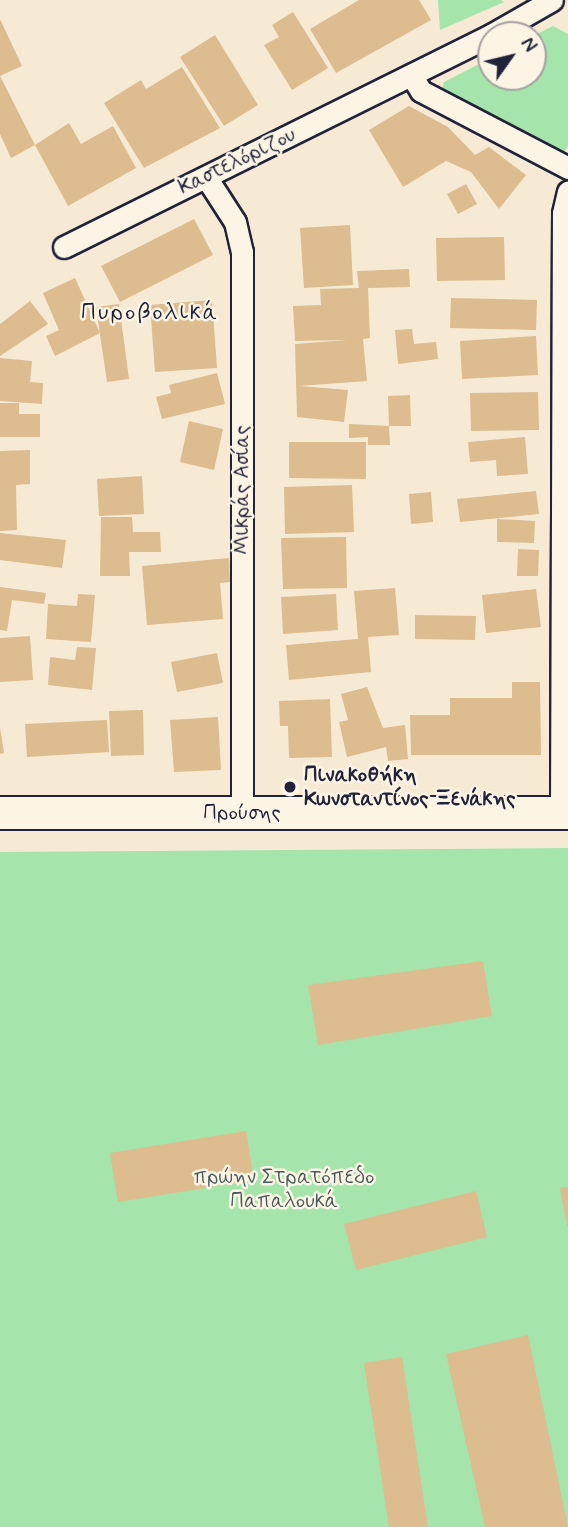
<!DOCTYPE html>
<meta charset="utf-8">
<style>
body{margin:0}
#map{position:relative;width:568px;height:1527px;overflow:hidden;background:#f6ead4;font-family:Mynerve,sans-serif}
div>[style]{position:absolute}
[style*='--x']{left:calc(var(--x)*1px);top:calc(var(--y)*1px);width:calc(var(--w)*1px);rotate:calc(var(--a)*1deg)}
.green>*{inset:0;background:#a5e4ab}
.building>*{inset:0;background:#ddbc8f}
.roads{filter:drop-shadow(2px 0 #22223b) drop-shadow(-2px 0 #22223b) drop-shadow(0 2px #22223b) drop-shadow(0 -2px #22223b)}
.street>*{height:21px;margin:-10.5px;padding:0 10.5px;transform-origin:10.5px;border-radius:10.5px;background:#fcf5e5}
.secondary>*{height:32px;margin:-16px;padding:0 16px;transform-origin:16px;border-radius:16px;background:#fcf5e5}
.dots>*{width:19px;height:19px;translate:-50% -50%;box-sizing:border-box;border:4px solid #fcf5e5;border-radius:50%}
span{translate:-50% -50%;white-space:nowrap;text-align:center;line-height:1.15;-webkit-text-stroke:5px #fcf5e5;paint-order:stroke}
.street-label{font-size:21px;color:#22223b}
.poi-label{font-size:21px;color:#22223b;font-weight:700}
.left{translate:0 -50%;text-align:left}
.park-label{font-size:21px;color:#495c5d}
.neighbourhood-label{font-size:23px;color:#22223b;letter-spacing:2px}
.north{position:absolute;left:477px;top:21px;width:70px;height:70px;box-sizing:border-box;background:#fcf5e5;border:2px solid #a5a1a1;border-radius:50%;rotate:56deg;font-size:19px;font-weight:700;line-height:28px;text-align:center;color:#22223b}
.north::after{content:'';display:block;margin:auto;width:24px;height:32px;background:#22223b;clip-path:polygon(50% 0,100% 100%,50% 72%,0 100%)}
</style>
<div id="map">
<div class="green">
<div style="clip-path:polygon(438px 0,501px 0,504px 2px,440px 30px)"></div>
<div style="clip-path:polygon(553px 26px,568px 34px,568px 146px,561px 157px,442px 90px,444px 82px,491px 58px,491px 77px,533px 77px,533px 36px)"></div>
<div style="clip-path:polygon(568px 848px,568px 1527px,0 1527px,0 852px)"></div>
</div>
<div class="building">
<div style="clip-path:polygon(359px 0,419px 0,431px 20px,336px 73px,310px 29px)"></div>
<div style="clip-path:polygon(293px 12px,328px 68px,292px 90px,264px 45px,279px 37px,272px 25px)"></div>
<div style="clip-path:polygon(0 19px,22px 66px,0 76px,35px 145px,11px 158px,0 134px)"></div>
<div style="clip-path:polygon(215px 35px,258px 105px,224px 126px,180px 57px)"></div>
<div style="clip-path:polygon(182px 67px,220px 128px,144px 168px,104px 103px,141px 80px,146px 89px)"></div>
<div style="clip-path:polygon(409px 106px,448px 127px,475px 155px,489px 147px,526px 175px,499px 209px,471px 172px,446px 161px,403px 187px,369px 130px)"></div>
<div style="clip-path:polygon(69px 123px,81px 144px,113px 126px,136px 168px,68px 206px,35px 145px)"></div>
<div style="clip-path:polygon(466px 184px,477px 204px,458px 214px,447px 194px)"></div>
<div style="clip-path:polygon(194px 219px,213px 255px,120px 302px,101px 266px)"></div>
<div style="clip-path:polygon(350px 225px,353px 285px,304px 288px,300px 228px)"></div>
<div style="clip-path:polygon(504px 237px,505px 280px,437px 281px,436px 238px)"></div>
<div style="clip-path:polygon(409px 269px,410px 287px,368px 288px,370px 338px,363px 339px,367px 381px,299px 386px,348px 390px,344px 422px,297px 417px,295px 344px,347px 340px,295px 341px,293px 306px,321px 305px,320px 289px,359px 288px,357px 271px)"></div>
<div style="clip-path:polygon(75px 278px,100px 333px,55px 356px,46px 336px,59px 330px,43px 293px)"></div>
<div style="clip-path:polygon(451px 298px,537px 300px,536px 330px,450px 328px)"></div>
<div style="clip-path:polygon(212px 300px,217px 368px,155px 372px,150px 305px)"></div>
<div style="clip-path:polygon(30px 301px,48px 324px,0 356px,0 324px)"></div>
<div style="clip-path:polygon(119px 304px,129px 379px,107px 382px,96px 307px)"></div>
<div style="clip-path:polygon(412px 329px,414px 344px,436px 342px,438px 359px,398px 364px,395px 330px)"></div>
<div style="clip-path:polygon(536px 336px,538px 375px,462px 379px,460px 341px)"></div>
<div style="clip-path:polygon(0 358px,32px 361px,30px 382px,43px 383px,42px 404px,0 401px)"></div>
<div style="clip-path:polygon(217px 373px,225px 404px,162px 419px,156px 397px,171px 393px,169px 385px)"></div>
<div style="clip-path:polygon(538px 392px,539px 430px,471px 431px,470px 393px)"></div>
<div style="clip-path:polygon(410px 395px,411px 426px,389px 426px,388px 396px)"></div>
<div style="clip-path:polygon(0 403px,19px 403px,19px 414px,40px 414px,40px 437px,0 437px)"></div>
<div style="clip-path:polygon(189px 421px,223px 429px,214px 470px,180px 462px)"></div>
<div style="clip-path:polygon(349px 424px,389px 426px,390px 445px,368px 445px,368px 437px,349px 438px)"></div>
<div style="clip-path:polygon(525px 437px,528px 474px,497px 476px,496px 460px,470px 462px,468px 442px)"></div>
<div style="clip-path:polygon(289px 442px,366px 442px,366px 479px,289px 478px)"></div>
<div style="clip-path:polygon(30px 450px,30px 484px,16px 485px,17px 530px,0 531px,0 451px)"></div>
<div style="clip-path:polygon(142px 476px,144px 514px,99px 516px,97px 479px)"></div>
<div style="clip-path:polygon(352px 485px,354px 532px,285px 534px,284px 487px)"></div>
<div style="clip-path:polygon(536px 491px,539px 514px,460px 522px,457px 499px)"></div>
<div style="clip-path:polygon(431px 492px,433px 522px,411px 524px,409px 494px)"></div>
<div style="clip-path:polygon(101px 517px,132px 517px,133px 532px,160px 532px,161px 552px,129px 552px,130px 576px,100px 576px)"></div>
<div style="clip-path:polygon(497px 519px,535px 521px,534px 543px,497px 542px)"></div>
<div style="clip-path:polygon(0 533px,66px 540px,62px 568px,0 560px)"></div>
<div style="clip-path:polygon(346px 537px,347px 588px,283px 589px,281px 538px)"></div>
<div style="clip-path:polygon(518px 549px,539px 550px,538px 576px,517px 576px)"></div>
<div style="clip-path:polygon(229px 558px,230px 582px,220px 583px,223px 619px,147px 625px,142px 566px)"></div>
<div style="clip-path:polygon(0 587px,46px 593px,44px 604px,12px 600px,7px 631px,0 630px)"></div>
<div style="clip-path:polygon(395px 588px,399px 635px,368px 637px,371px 672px,289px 680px,286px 645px,358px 639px,354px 591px)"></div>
<div style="clip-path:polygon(536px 589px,541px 627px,486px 633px,482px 595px)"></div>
<div style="clip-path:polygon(78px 594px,95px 595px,91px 642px,46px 639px,48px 604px,77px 606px)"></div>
<div style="clip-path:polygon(336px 594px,338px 630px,283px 634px,281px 597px)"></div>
<div style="clip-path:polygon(415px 615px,476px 616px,475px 640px,415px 639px)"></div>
<div style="clip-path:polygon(30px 636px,33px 680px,0 682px,0 638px)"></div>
<div style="clip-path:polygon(77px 647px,96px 648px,92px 690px,48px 685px,50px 657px,75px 660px)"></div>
<div style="clip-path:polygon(217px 653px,223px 683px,177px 692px,171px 662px)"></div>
<div style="clip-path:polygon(512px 682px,540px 682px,541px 755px,411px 755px,410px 715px,450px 715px,450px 698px,512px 698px)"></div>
<div style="clip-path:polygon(367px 687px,383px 728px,405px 725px,408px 759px,388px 761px,386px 747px,347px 757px,339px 722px,348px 720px,341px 694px)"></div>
<div style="clip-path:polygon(330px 699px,332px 757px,289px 758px,288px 726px,280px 726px,279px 701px)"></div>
<div style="clip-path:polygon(143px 710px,144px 755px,111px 756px,109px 711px)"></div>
<div style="clip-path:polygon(218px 717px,221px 770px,174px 772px,170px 720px)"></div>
<div style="clip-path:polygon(107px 720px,109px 752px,27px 757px,25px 724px)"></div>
<div style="clip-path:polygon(0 728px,4px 753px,0 754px)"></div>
<div style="clip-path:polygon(483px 961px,492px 1016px,318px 1045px,308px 985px)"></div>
<div style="clip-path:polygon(246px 1131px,254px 1180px,118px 1202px,110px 1153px)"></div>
<div style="clip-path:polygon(568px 1187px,568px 1226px,567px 1226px,560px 1188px)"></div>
<div style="clip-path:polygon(476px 1191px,487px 1237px,356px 1270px,344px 1224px)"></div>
<div style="clip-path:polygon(528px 1335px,568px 1527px,485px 1527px,446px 1354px)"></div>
<div style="clip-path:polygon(402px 1357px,428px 1527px,389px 1527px,364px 1363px)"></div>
</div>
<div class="roads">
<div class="street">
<div style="--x:491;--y:35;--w:70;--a:-29.8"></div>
<div style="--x:411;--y:75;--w:19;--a:58"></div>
<div style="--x:421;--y:91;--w:166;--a:27.6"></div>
<div style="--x:206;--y:177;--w:54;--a:57.2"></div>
<div style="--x:235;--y:222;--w:31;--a:77"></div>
<div style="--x:242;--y:252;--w:561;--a:90"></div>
<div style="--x:64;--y:247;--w:477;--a:-26.4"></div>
<div style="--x:561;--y:813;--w:600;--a:-89.81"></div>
<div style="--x:563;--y:213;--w:22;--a:-77"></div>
</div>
<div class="secondary">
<div style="--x:0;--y:813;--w:568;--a:0"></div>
</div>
</div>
<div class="dots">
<div style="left:290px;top:787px;background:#22223b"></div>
</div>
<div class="street-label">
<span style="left:237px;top:161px;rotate:-26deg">Καστελόριζου</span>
<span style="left:242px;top:490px;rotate:-90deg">Μικράς Ασίας</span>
<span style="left:242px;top:813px">Προύσης</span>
</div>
<div class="poi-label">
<span class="left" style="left:304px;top:787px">Πινακοθήκη<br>Κωνσταντίνος Ξενάκης</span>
</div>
<div class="park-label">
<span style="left:284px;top:1189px">πρώην Στρατόπεδο<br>Παπαλουκά</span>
</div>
<div class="neighbourhood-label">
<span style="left:150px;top:313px">Πυροβολικά</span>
</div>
<div class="north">N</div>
</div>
